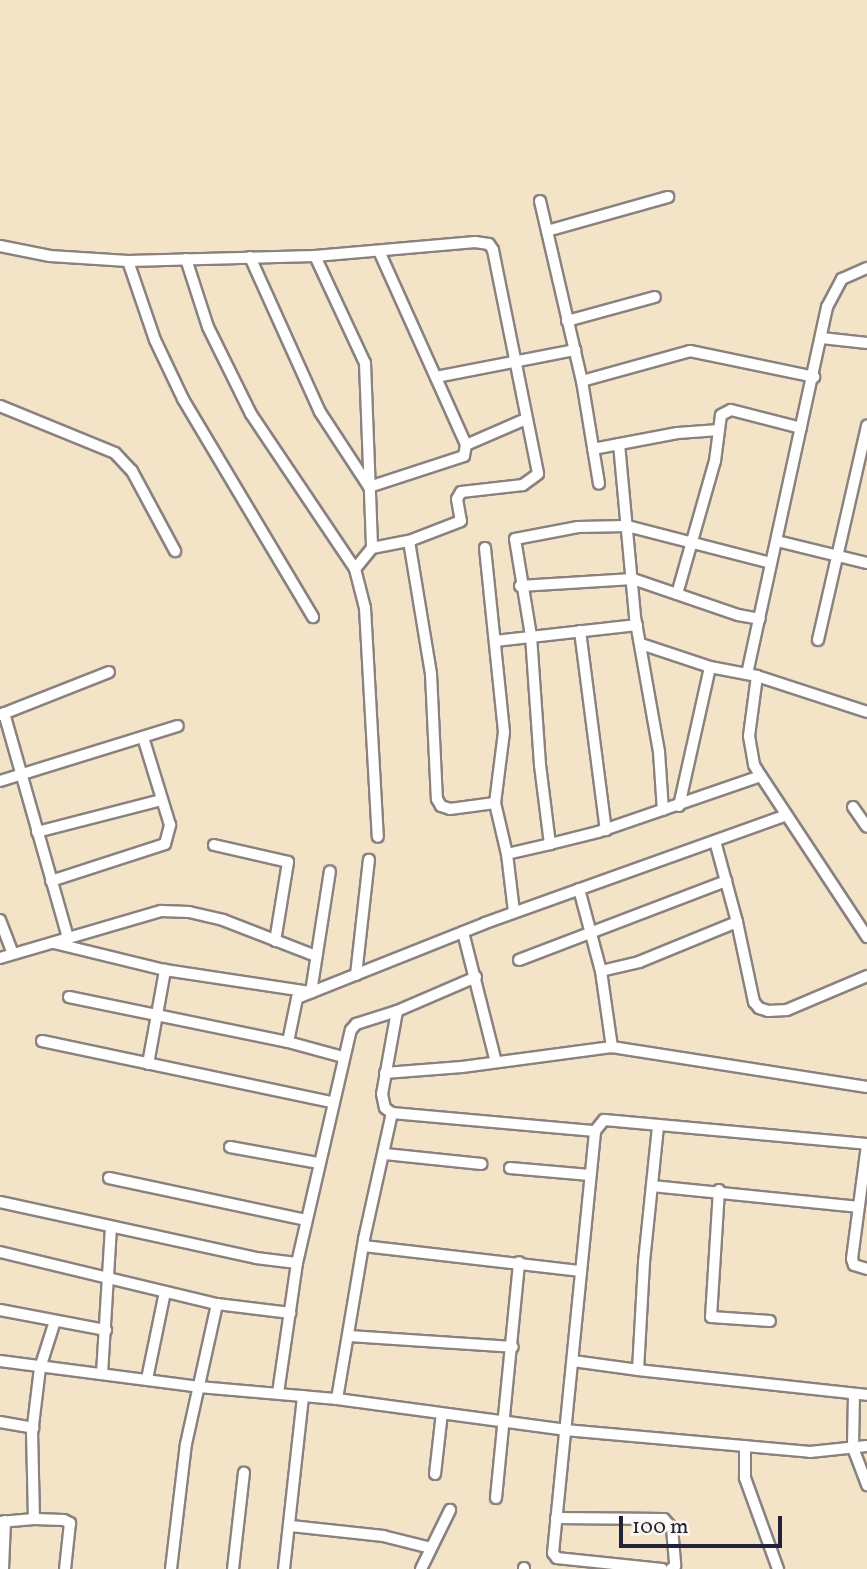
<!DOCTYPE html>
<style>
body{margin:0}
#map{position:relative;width:867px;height:1569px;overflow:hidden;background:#f3e3c7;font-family:Vollkorn,serif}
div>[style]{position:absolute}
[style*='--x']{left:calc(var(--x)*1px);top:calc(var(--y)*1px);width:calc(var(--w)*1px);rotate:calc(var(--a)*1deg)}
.roads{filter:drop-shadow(2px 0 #8a8281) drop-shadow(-2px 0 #8a8281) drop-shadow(0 2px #8a8281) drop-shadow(0 -2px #8a8281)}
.street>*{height:10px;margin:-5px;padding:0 5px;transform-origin:5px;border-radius:5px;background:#fff}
span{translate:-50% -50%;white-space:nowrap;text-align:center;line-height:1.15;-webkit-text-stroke:5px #fbf7ec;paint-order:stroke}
.scale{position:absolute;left:619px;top:1516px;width:163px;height:32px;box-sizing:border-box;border:4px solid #22223b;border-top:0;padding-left:9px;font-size:21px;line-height:24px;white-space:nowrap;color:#22223b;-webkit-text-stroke:5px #fbf7ec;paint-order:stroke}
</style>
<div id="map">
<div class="roads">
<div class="street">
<div style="--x:540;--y:201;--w:185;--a:76.9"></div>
<div style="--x:582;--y:381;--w:104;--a:80.6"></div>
<div style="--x:547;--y:231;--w:126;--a:-15.7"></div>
<div style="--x:0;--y:246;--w:51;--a:11.3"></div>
<div style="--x:50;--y:256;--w:78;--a:3.7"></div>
<div style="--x:128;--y:261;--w:187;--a:-1.5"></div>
<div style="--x:315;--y:256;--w:118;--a:65"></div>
<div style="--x:365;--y:363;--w:185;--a:87.8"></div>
<div style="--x:372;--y:548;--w:38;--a:-11"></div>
<div style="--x:409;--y:541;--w:135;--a:80.6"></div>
<div style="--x:431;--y:674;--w:125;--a:87.3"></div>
<div style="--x:437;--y:799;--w:8;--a:60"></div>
<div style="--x:441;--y:806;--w:9;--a:18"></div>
<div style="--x:450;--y:809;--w:45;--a:-7.6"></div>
<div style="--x:495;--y:803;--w:52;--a:76.8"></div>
<div style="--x:507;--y:854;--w:44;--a:-13.1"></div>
<div style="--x:379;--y:251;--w:213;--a:65.8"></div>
<div style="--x:466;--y:445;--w:65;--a:-23.4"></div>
<div style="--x:315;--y:256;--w:161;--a:-5"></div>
<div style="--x:475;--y:242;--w:14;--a:8"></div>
<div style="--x:489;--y:244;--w:7;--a:56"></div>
<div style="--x:493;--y:250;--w:228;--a:78.6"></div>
<div style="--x:538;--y:474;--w:19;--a:144"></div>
<div style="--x:523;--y:485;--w:62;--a:173.6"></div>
<div style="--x:461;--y:492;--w:8;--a:120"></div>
<div style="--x:457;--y:499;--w:22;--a:80"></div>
<div style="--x:461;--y:521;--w:56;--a:159"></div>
<div style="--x:250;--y:257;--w:170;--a:65.7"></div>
<div style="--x:320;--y:412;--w:90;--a:56.8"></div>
<div style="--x:369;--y:487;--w:100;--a:-18.1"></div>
<div style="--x:464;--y:456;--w:11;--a:-80"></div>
<div style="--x:186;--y:259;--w:71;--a:72.1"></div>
<div style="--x:208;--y:327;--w:97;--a:63.7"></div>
<div style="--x:251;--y:414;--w:187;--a:56.1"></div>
<div style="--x:355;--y:569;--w:27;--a:-51"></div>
<div style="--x:128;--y:261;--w:83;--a:71.1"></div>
<div style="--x:155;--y:340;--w:65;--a:64.6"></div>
<div style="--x:183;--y:399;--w:254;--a:59.2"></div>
<div style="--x:567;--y:321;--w:91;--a:-15.3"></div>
<div style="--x:822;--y:338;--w:45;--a:6.3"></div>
<div style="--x:436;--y:377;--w:142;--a:-11"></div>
<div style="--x:582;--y:381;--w:112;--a:-15.5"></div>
<div style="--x:690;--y:351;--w:127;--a:11.8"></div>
<div style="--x:0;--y:406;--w:124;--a:22.2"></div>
<div style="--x:115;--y:453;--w:25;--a:47"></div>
<div style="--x:132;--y:471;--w:91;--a:61.7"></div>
<div style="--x:619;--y:444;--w:174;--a:84.7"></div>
<div style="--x:635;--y:617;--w:137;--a:79.9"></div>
<div style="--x:659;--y:752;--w:58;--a:86.1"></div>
<div style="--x:593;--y:449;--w:86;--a:-10.7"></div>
<div style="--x:678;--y:433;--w:41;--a:-4.2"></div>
<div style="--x:777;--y:541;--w:93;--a:13.7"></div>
<div style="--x:485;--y:548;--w:185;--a:84.1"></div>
<div style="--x:504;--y:732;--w:72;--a:97.2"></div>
<div style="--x:771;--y:563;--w:149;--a:-165.6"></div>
<div style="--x:627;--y:526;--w:49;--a:178.8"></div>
<div style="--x:578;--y:527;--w:64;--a:169.2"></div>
<div style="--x:515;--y:539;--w:98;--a:80.6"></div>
<div style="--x:531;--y:636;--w:129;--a:86"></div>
<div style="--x:540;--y:765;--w:80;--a:82.8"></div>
<div style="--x:550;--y:844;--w:49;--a:-14"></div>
<div style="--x:598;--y:832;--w:172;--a:-19"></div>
<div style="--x:761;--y:776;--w:193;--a:56.6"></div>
<div style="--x:355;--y:569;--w:40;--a:75.6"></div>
<div style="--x:365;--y:608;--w:229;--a:86.8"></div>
<div style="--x:520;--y:586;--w:113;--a:-3.5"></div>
<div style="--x:633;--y:579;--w:111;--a:18.9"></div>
<div style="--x:738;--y:615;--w:22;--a:10"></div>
<div style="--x:677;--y:594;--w:138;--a:-74.1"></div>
<div style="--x:715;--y:461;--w:46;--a:-82.6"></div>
<div style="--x:721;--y:415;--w:11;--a:-27"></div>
<div style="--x:731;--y:410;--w:72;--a:14.4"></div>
<div style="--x:580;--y:631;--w:201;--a:82.6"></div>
<div style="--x:818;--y:640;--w:220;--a:-77.1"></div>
<div style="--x:495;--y:641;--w:143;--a:-6.4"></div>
<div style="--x:641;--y:644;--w:73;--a:18.4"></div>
<div style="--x:710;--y:667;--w:48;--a:10.8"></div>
<div style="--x:757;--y:676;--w:116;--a:18.1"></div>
<div style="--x:747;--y:674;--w:376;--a:-77.7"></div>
<div style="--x:827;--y:307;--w:32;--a:-62"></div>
<div style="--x:842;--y:279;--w:27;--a:-24"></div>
<div style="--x:757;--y:676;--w:61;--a:97.6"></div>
<div style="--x:749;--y:736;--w:29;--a:80"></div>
<div style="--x:754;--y:765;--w:13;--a:58"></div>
<div style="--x:4;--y:713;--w:234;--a:74.1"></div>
<div style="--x:0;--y:715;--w:117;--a:-21.5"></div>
<div style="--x:0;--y:781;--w:186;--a:-17.2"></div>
<div style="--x:679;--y:806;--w:142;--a:-77.4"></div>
<div style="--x:853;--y:807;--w:24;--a:55"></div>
<div style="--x:37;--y:832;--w:129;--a:-14.4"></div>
<div style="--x:715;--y:841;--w:84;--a:74.8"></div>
<div style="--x:737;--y:922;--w:82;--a:78"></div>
<div style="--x:754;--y:1002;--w:8;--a:50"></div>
<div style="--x:759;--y:1008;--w:9;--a:18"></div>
<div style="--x:768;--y:1011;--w:19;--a:-3"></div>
<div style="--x:787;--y:1010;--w:87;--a:-23"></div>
<div style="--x:214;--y:845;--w:76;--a:12.9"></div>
<div style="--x:288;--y:862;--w:80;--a:99.3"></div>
<div style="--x:507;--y:854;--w:58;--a:83.1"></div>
<div style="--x:51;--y:881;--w:120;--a:-18"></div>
<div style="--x:165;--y:844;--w:20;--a:-75"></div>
<div style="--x:170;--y:825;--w:92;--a:-107.1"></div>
<div style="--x:579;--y:889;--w:85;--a:75"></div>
<div style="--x:601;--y:971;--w:77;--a:81.8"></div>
<div style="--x:0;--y:920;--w:36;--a:69"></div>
<div style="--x:463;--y:932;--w:134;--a:75.8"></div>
<div style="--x:54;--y:943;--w:114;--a:13.7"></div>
<div style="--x:0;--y:958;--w:168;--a:-16.3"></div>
<div style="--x:161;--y:911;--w:28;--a:2"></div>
<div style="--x:189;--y:912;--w:35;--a:13"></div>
<div style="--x:223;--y:920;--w:100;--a:21.2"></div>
<div style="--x:519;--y:960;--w:222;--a:-20.9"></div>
<div style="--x:601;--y:971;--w:39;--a:-13"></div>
<div style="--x:639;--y:962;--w:106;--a:-22.2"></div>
<div style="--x:356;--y:975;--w:116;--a:-83.6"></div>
<div style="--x:69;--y:997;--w:224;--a:11.6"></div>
<div style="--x:397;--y:1011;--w:84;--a:100.2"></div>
<div style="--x:382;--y:1094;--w:14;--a:78"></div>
<div style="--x:385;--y:1108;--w:9;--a:36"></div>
<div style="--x:392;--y:1113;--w:204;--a:5.1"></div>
<div style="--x:42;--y:1041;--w:296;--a:11.9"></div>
<div style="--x:343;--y:1057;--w:57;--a:-164.7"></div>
<div style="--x:288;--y:1042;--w:45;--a:-78.4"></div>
<div style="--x:297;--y:998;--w:202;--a:-21.7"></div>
<div style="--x:485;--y:923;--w:320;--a:-19.7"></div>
<div style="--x:148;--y:1064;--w:96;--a:-79.7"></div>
<div style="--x:165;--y:970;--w:148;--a:8.6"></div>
<div style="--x:311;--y:992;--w:122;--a:-81.1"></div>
<div style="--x:385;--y:1073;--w:77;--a:-4.5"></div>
<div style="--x:462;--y:1067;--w:151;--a:-7.6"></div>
<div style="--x:612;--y:1047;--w:258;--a:8.9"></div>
<div style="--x:867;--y:1145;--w:115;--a:97.5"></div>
<div style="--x:852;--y:1259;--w:6;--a:72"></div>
<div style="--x:854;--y:1265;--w:14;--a:17"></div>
<div style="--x:230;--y:1147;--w:89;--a:10.3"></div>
<div style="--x:385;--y:1154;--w:97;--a:5.9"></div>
<div style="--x:510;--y:1168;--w:80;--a:5"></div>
<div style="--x:109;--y:1178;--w:201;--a:12"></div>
<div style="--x:652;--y:1186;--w:206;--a:5.8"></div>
<div style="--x:719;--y:1190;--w:127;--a:93.6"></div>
<div style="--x:711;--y:1317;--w:59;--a:3.9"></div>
<div style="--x:0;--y:1202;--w:262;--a:12.3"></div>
<div style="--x:256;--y:1258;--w:41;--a:7"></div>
<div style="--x:364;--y:1246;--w:218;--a:6.6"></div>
<div style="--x:0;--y:1252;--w:223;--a:13.5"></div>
<div style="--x:217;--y:1304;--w:74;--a:7"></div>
<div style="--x:0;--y:1310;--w:108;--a:10.7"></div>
<div style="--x:349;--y:1336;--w:164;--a:3.8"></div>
<div style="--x:0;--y:1361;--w:201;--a:7.4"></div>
<div style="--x:199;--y:1387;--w:139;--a:5"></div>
<div style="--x:337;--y:1399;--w:230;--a:7.7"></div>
<div style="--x:565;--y:1430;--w:246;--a:5.1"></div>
<div style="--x:810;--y:1452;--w:57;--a:-6"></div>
<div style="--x:573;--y:1361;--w:66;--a:7.9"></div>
<div style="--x:638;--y:1370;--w:108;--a:-86.8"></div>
<div style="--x:644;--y:1262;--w:137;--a:-84.1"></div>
<div style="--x:638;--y:1370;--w:230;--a:6.2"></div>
<div style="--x:102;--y:1374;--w:146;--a:-86.5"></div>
<div style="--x:147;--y:1379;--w:89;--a:-78.3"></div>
<div style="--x:278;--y:1393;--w:131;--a:-81.7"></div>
<div style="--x:297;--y:1263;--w:239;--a:-77"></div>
<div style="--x:351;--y:1030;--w:8;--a:-50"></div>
<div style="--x:356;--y:1024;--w:43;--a:-17.6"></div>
<div style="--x:397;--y:1011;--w:86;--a:-23.3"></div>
<div style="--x:854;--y:1394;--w:54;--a:91.1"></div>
<div style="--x:853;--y:1448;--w:40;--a:69"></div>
<div style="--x:337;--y:1399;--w:162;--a:-80.4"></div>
<div style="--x:364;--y:1239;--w:129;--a:-77.5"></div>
<div style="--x:0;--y:1422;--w:34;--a:10"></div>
<div style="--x:745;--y:1446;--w:32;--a:90"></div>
<div style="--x:745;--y:1478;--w:97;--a:70.1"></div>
<div style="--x:435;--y:1474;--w:61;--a:-83.5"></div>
<div style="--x:496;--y:1498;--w:237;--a:-84.4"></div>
<div style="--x:556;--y:1518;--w:108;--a:0.5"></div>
<div style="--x:664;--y:1519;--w:12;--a:48"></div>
<div style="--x:672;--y:1528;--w:38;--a:85"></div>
<div style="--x:675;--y:1566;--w:5;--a:143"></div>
<div style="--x:34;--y:1519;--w:85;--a:-91.3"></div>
<div style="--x:32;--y:1434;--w:66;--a:-83.1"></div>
<div style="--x:40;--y:1368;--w:49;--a:-72.3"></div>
<div style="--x:0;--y:1522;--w:34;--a:-5"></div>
<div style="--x:34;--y:1519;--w:30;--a:2"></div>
<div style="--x:64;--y:1520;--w:7;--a:27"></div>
<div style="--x:70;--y:1523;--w:46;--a:96.2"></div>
<div style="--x:291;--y:1526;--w:93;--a:6.2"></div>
<div style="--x:383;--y:1536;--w:49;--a:14"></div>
<div style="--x:3;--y:1569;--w:48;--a:-87.6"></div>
<div style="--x:171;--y:1569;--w:126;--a:-83.2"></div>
<div style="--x:186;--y:1444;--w:143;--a:-77.5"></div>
<div style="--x:233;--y:1569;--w:97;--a:-83.5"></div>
<div style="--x:284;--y:1569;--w:174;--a:-83.7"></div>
<div style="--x:421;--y:1569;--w:66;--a:-63.8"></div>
<div style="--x:524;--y:1569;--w:1;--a:-90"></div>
<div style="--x:662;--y:1569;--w:106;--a:-174"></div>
<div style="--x:557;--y:1558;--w:6;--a:-129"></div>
<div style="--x:553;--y:1553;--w:424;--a:-84.3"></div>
<div style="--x:595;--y:1131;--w:14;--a:-51"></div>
<div style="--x:604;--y:1120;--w:264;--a:5.2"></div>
</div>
</div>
<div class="scale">100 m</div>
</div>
